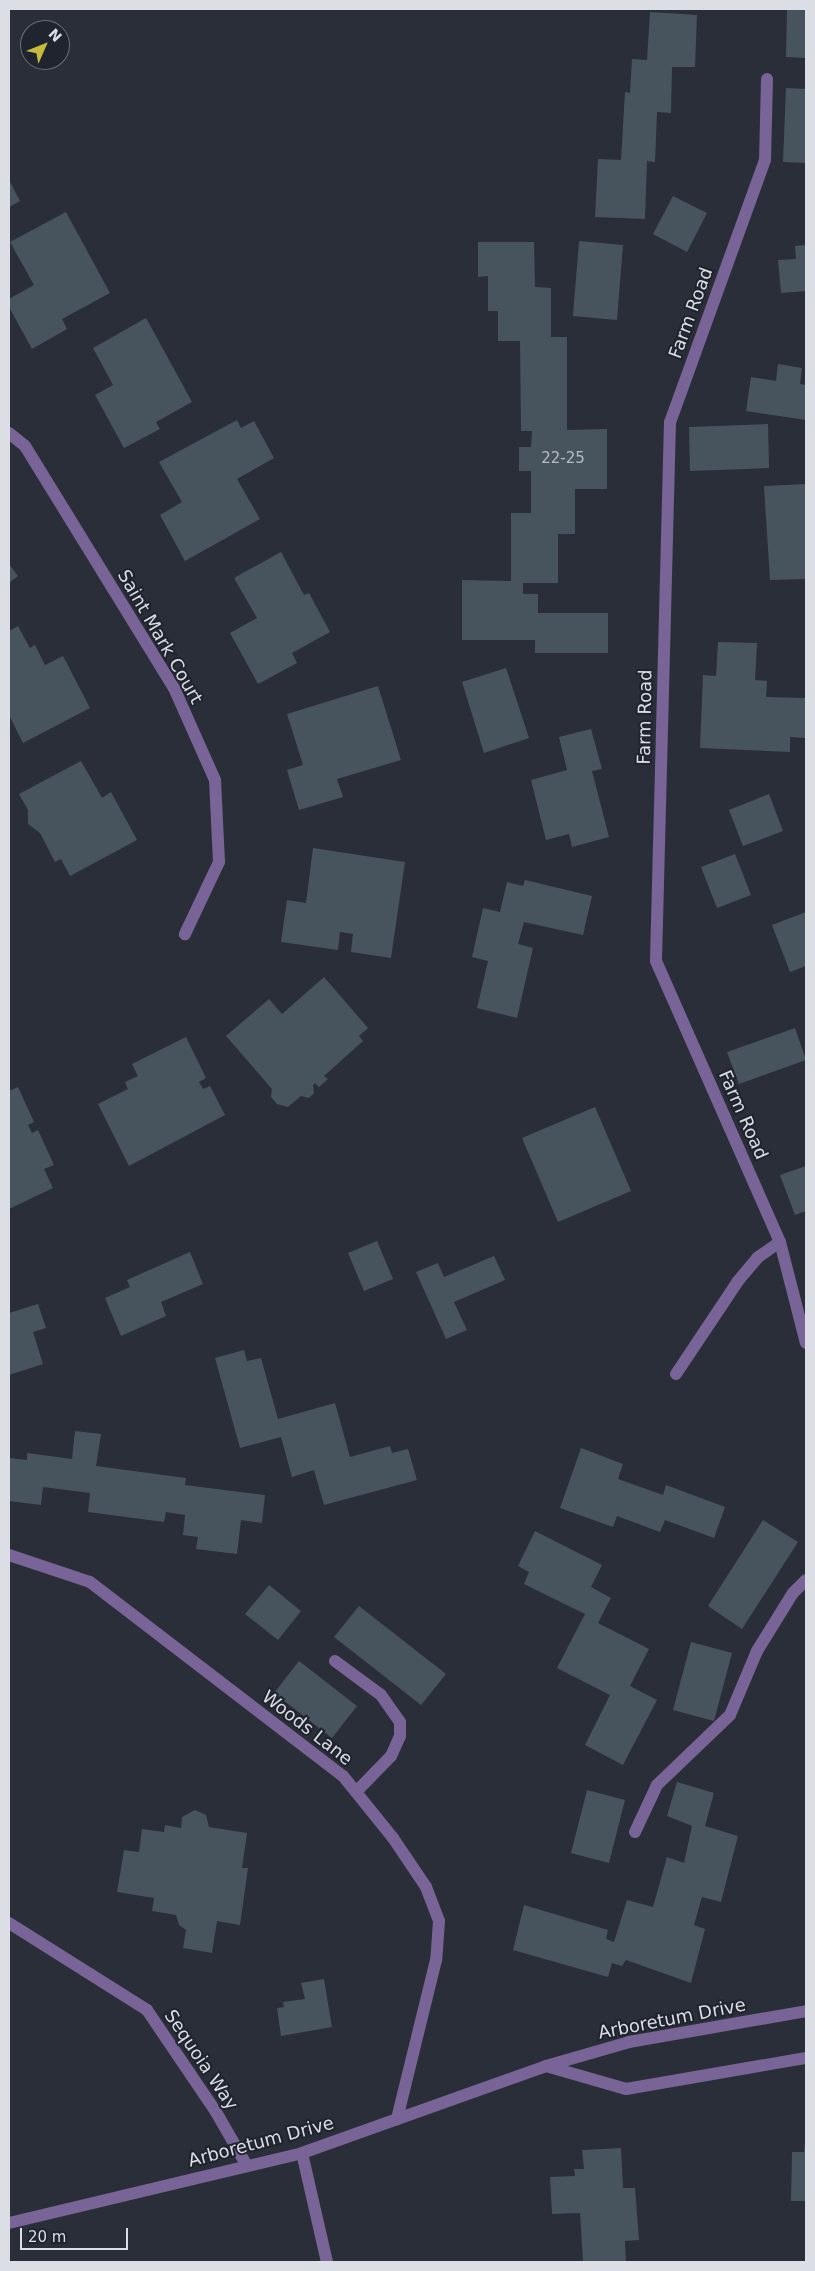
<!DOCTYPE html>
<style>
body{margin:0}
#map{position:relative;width:815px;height:2271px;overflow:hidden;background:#2a2e39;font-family:"DejaVu Sans",sans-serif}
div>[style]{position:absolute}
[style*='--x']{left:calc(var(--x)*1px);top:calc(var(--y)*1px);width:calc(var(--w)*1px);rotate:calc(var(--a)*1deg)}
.building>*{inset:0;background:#48545d}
.minor>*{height:12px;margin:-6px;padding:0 6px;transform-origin:6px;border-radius:6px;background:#786496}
span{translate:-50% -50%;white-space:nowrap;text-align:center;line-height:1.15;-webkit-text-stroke:4px #20242f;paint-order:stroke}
.number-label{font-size:15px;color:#b6bcc3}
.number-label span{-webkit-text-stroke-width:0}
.street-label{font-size:18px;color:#dbdee5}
.frame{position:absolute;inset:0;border:10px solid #dbdee5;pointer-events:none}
.north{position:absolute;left:20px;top:20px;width:50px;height:50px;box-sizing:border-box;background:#20242f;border:1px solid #6b6e78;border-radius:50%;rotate:46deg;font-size:14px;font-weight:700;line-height:20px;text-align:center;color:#dbdee5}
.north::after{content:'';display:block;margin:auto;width:18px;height:22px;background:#c6bc3c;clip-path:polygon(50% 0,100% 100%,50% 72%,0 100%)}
.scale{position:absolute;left:20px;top:2228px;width:108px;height:22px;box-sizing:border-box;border:2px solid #dbdee5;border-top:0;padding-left:6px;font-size:15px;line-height:18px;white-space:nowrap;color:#dbdee5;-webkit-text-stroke:4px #20242f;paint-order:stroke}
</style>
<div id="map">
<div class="building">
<div style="clip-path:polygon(787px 9px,806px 9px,806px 58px,786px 57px)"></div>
<div style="clip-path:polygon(650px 12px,697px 15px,695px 67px,672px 67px,671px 113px,657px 112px,655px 162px,647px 161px,645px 219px,595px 217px,598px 159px,621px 160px,625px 92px,630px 93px,632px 59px,647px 60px)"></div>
<div style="clip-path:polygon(786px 88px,806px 89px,806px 163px,783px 162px)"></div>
<div style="clip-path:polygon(9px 180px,20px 201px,9px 207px)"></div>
<div style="clip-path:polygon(673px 196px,707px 213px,687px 252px,653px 234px)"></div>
<div style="clip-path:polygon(66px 212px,110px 293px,62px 319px,67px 329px,32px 349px,9px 307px,9px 299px,34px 285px,10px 242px)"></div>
<div style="clip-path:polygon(579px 241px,623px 245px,617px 320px,573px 316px)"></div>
<div style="clip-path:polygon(478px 242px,534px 242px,535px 287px,551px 288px,551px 337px,567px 337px,567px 430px,607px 429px,607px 489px,575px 489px,575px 534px,558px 534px,558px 583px,523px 583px,523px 594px,538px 594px,538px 613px,608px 613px,608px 653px,535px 653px,535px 640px,462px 640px,462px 580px,511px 581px,511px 513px,531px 513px,531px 471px,519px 471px,519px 447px,531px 447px,532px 431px,521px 431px,520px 341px,498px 341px,498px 311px,488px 311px,488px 276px,478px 277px)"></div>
<div style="clip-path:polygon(806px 245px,806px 291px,781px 293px,778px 260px,796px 259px,795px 246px)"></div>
<div style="clip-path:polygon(146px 318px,192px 402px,156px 422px,160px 429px,124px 448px,95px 395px,113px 385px,93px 348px)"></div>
<div style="clip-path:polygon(778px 364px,802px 368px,800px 384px,806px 385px,806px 420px,746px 411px,751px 377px,776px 381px)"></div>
<div style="clip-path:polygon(237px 420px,241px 428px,254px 421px,274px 458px,237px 479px,260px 519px,185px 561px,160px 515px,182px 502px,159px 462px)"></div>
<div style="clip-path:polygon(768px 424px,769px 468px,690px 471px,689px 427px)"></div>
<div style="clip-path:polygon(805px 484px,806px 579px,770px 580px,764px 486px)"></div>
<div style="clip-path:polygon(281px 552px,304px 595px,309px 593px,330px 632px,292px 653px,297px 663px,258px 684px,230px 633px,257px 618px,234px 578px)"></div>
<div style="clip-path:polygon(9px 564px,18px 576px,9px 583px)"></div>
<div style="clip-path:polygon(18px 626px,30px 648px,35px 645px,45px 665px,63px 656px,90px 708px,23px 743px,9px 715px,9px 631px)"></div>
<div style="clip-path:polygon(718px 642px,757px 643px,755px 680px,767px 681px,766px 697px,806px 698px,806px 738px,790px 737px,790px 752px,700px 748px,703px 675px,716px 676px)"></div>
<div style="clip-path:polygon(506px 668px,529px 738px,484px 753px,462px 682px)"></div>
<div style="clip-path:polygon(378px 686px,401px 760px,337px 779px,343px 797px,299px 810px,287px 770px,303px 765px,287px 714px)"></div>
<div style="clip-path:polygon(591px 729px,602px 769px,592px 771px,609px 837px,572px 847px,569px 834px,546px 840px,531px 780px,567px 770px,559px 737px)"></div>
<div style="clip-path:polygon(81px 761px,102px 798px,111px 792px,137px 840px,70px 876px,61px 859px,55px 862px,40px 833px,28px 824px,28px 810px,19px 794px)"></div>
<div style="clip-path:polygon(769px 794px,783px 831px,743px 846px,729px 810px)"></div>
<div style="clip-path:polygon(313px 848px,405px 862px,391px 958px,351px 952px,353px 934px,340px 932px,338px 950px,281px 942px,287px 900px,306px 903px)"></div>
<div style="clip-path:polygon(735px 854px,751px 895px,717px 908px,701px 867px)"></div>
<div style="clip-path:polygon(525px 880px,592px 896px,583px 935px,524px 922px,518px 944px,533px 948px,517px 1018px,477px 1008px,488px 961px,472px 957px,483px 908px,500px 912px,507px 882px,523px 886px)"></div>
<div style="clip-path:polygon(806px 912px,806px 966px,790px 972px,772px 925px)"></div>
<div style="clip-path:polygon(324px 977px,368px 1028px,359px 1036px,363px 1041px,324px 1076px,328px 1079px,319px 1087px,315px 1083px,313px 1085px,314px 1093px,309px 1098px,301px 1096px,288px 1107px,277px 1104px,271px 1097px,272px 1089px,226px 1036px,269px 999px,282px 1014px)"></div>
<div style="clip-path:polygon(795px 1028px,806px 1060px,739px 1084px,727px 1052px)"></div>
<div style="clip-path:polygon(186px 1037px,206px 1078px,199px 1082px,203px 1089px,210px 1086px,225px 1115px,129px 1166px,98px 1104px,128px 1089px,125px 1082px,138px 1076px,132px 1064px)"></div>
<div style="clip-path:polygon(18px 1087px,34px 1122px,28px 1125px,32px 1133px,38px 1130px,54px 1165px,44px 1169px,53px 1188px,9px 1209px,9px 1091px)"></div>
<div style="clip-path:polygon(595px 1107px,631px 1191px,558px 1222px,522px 1138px)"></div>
<div style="clip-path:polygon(806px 1166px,806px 1211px,795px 1215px,780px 1175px)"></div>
<div style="clip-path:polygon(377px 1241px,393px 1279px,364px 1291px,348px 1253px)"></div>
<div style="clip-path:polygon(190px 1252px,203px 1284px,161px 1302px,166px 1316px,121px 1336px,105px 1298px,130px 1287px,127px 1280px)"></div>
<div style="clip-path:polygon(494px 1256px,505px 1280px,454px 1302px,467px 1330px,446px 1339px,416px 1272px,438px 1263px,444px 1277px)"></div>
<div style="clip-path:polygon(38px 1304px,46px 1328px,33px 1332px,43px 1364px,9px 1375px,9px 1313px)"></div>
<div style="clip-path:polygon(244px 1350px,247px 1361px,261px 1358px,278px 1419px,335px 1403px,350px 1457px,390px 1446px,392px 1453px,408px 1449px,417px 1480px,324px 1505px,314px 1470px,292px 1477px,281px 1437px,240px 1448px,215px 1358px)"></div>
<div style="clip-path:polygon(75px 1431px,101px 1434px,96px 1466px,186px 1478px,185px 1485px,265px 1495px,262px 1523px,241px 1520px,237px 1554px,196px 1549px,198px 1537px,183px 1535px,185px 1515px,166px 1512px,164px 1522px,88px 1512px,90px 1493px,43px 1487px,41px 1505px,9px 1501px,9px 1458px,27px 1460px,27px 1453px,72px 1459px)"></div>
<div style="clip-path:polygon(581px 1448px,623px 1464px,618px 1479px,663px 1495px,666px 1485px,725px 1507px,714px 1538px,665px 1520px,660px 1532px,617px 1516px,613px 1527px,560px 1508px)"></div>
<div style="clip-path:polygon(763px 1520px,798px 1542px,742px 1629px,708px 1606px)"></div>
<div style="clip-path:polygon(535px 1531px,602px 1565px,591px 1587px,611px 1598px,598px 1623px,649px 1649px,630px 1686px,657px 1700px,623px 1765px,585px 1745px,610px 1695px,557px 1668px,585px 1614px,524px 1584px,529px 1572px,518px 1566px)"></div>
<div style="clip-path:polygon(269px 1585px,301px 1611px,278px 1640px,245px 1614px)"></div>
<div style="clip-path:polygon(359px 1606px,446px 1674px,421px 1705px,334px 1637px)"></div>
<div style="clip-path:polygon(691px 1642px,732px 1653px,714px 1721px,673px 1710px)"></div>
<div style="clip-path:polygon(299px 1661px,357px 1706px,332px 1738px,274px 1693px)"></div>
<div style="clip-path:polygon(677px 1782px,714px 1793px,705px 1826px,738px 1836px,721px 1902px,702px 1897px,694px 1925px,705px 1929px,691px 1983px,626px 1960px,622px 1966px,612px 1963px,608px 1977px,513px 1950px,524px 1905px,608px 1930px,606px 1939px,614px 1942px,627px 1900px,653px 1907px,667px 1857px,684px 1863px,692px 1826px,667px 1816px)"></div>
<div style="clip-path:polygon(587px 1790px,625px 1800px,609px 1863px,571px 1853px)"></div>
<div style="clip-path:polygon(195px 1810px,206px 1815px,209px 1827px,247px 1833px,242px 1868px,248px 1868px,240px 1925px,217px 1921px,212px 1953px,183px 1948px,186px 1930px,179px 1925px,176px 1915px,152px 1911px,154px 1898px,117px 1892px,124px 1850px,139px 1852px,142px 1829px,164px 1832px,165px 1825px,181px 1828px,182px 1817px)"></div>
<div style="clip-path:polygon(324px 1979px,332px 2027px,281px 2036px,277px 2008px,284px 2007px,283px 2002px,305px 1999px,301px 1983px)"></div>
<div style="clip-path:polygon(805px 2143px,806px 2201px,791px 2201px,792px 2152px,804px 2152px)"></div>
<div style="clip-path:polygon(621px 2148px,623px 2188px,635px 2188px,639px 2240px,625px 2241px,626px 2262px,583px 2262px,580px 2213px,552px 2214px,550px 2177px,575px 2176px,574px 2169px,584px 2169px,582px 2150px)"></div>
</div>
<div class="minor">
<div style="--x:767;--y:79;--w:81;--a:91.4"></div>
<div style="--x:765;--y:160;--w:279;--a:109.9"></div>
<div style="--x:670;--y:422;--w:539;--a:91.49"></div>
<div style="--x:656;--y:961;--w:307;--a:66.2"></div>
<div style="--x:780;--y:1242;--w:104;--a:75.6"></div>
<div style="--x:9;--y:433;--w:21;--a:39"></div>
<div style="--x:25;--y:446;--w:284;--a:58.4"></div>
<div style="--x:174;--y:688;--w:101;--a:66"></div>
<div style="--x:215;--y:780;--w:82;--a:87.2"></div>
<div style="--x:219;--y:862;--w:80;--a:115.3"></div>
<div style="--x:676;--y:1374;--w:112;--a:-56.3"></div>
<div style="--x:738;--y:1281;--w:30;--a:-50"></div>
<div style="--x:757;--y:1258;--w:28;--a:-35"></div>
<div style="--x:9;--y:1555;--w:85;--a:18.4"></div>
<div style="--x:90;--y:1582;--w:319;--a:37.5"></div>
<div style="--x:343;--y:1776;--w:80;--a:51.1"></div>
<div style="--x:393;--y:1838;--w:59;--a:56"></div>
<div style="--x:426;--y:1887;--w:36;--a:69"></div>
<div style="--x:439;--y:1921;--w:39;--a:94"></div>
<div style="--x:436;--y:1960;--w:164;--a:103.8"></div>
<div style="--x:335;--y:1661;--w:57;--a:36.5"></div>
<div style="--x:381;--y:1695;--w:33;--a:55"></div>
<div style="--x:400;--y:1722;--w:14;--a:90"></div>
<div style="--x:400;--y:1736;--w:22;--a:114"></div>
<div style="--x:391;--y:1756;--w:50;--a:134.2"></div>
<div style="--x:635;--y:1832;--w:52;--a:-64.9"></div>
<div style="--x:657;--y:1785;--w:101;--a:-43.8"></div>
<div style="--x:730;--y:1715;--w:69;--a:-67.1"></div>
<div style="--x:757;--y:1651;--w:68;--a:-58.2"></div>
<div style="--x:793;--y:1593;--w:18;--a:-45"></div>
<div style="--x:9;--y:1923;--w:163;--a:32.2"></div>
<div style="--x:147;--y:2010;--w:123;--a:55.9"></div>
<div style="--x:216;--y:2112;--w:62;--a:60.1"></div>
<div style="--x:546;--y:2066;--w:83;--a:16"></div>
<div style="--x:626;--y:2089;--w:183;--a:-9.8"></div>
<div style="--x:302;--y:2153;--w:112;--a:77.1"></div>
<div style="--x:9;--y:2223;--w:301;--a:-13.4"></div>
<div style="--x:302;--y:2153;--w:259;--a:-19.6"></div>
<div style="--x:546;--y:2066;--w:86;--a:-16.1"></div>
<div style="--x:629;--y:2042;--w:180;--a:-9.9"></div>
</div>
<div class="number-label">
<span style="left:563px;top:459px">22-25</span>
</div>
<div class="street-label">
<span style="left:691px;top:313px;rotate:-70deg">Farm Road</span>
<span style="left:160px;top:637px;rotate:60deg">Saint Mark Court</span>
<span style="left:645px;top:717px;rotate:-89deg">Farm Road</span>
<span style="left:743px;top:1115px;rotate:66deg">Farm Road</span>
<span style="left:307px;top:1728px;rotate:38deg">Woods Lane</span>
<span style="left:672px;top:2019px;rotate:-11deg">Arboretum Drive</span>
<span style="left:201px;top:2060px;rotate:56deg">Sequoia Way</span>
<span style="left:261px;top:2142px;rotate:-15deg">Arboretum Drive</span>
</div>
<div class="frame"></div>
<div class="north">N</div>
<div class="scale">20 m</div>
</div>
